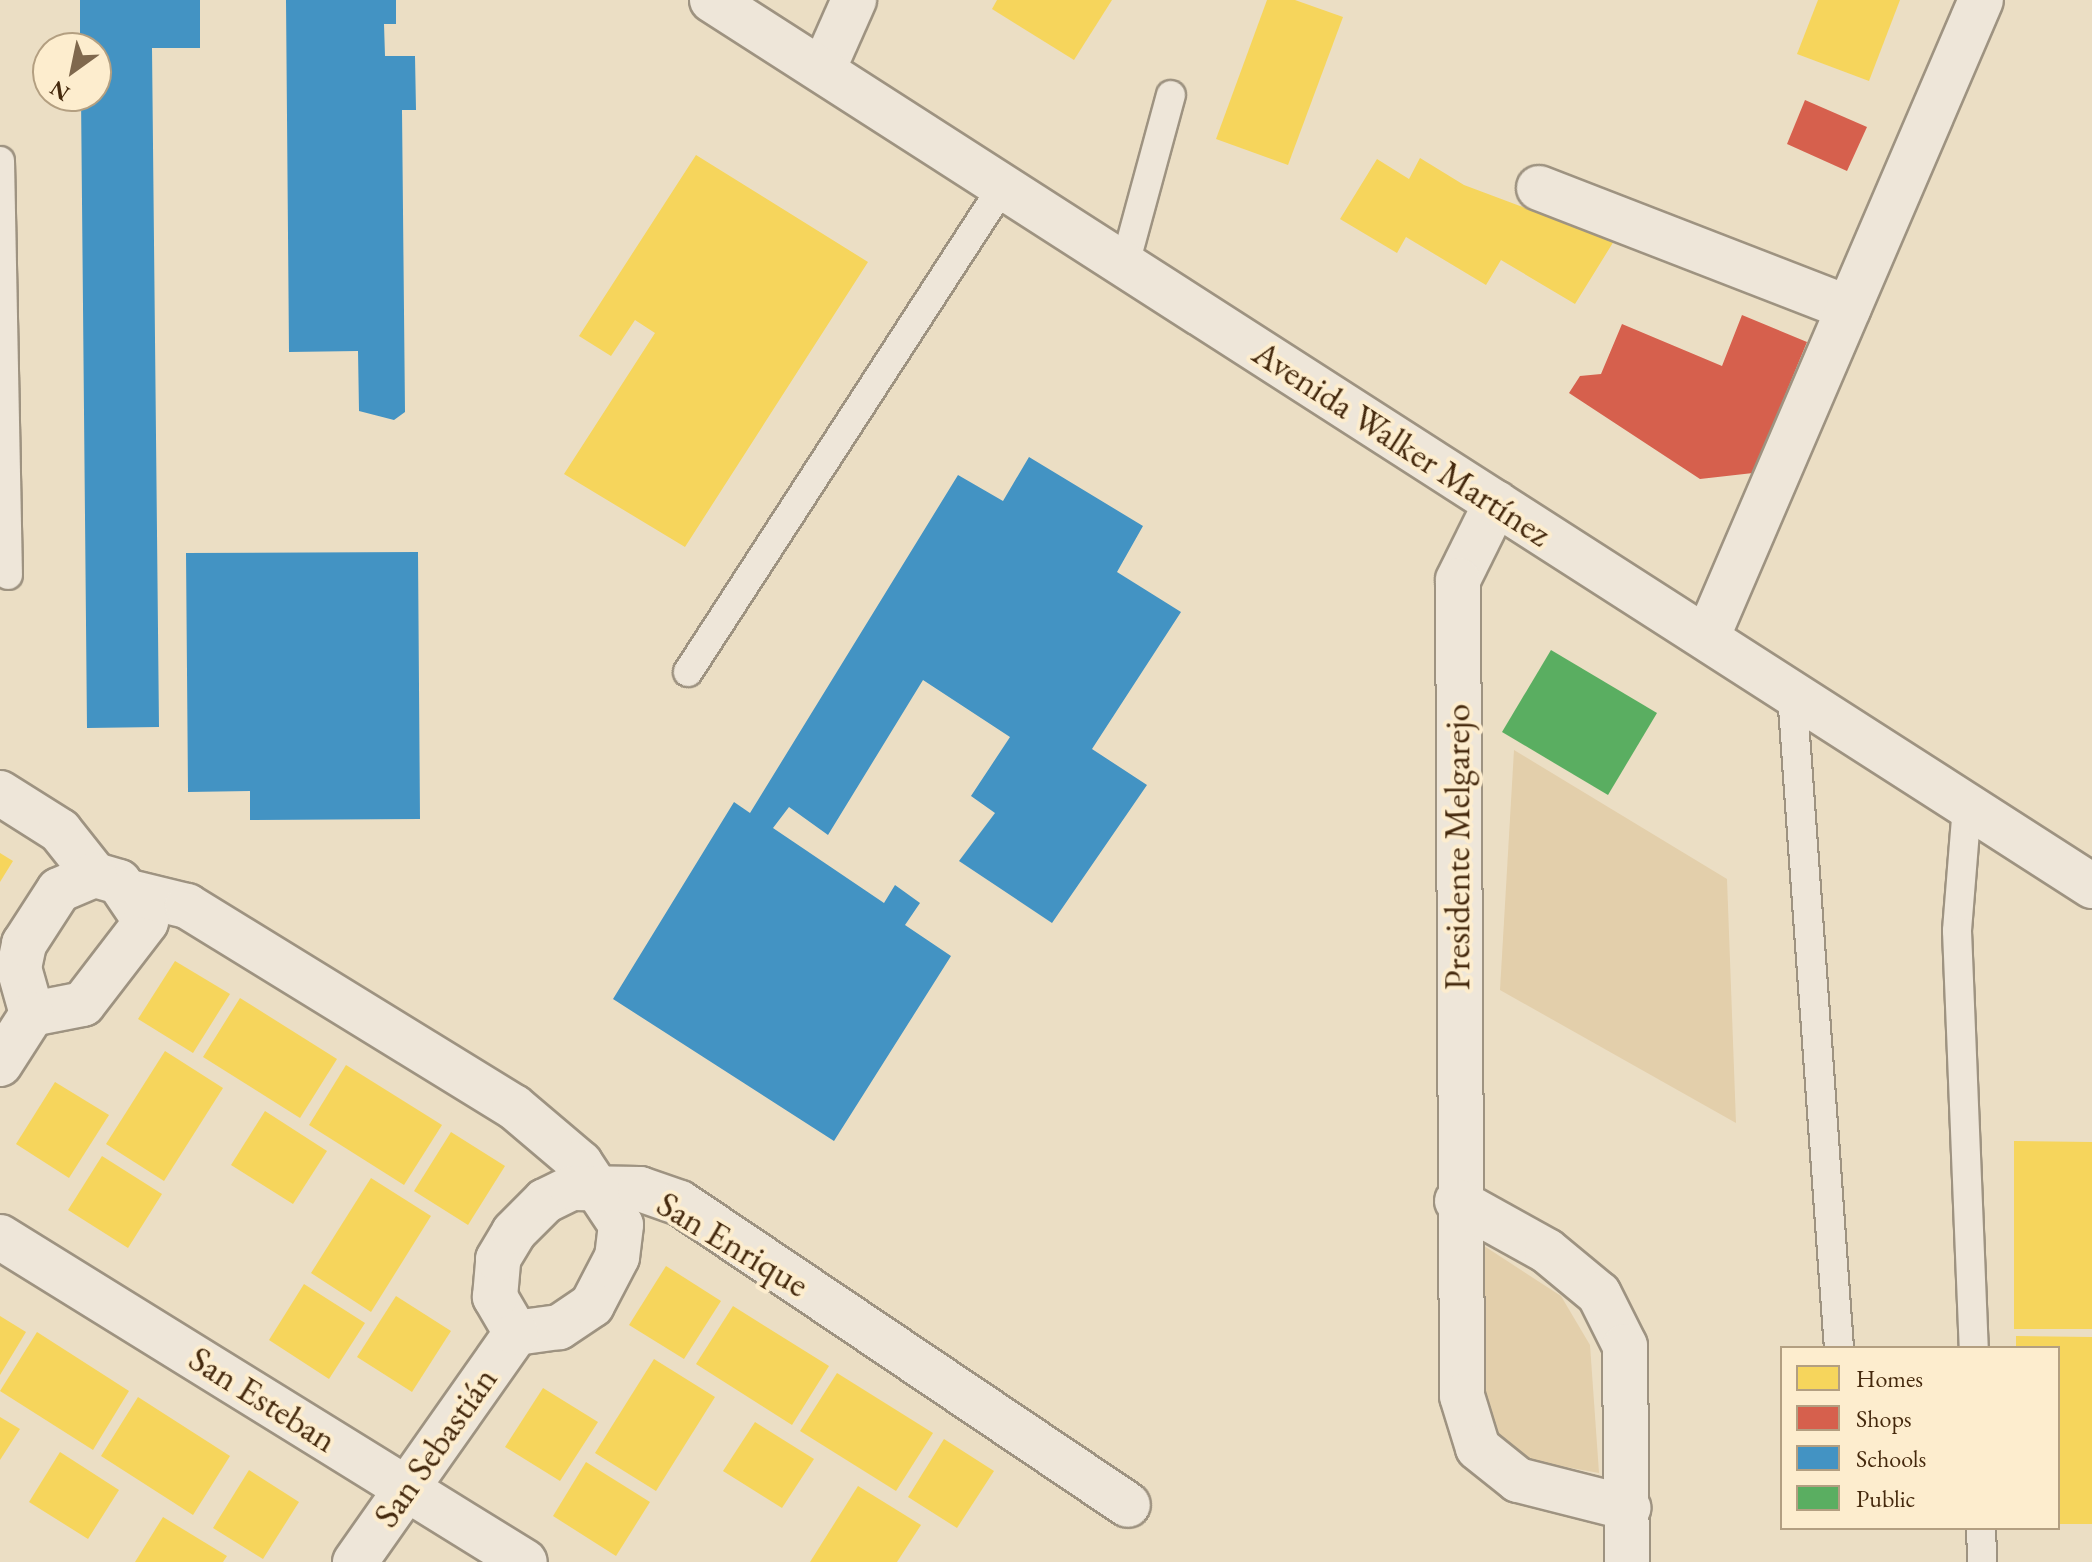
<!DOCTYPE html>
<meta charset="utf-8">
<style>
body{margin:0}
#map{position:relative;width:2092px;height:1562px;overflow:hidden;background:#ebdec4;font-family:"EB Garamond",serif}
div>[style]{position:absolute}
[style*='--x']{left:calc(var(--x)*1px);top:calc(var(--y)*1px);width:calc(var(--w)*1px);rotate:calc(var(--a)*1deg)}
.green>*{inset:0;background:#e3cfab}
.homes>*{inset:0;background:#f6d55c}
.shops>*{inset:0;background:#d6604d}
.schools>*{inset:0;background:#4393c3}
.public>*{inset:0;background:#5aae61}
.roads{filter:drop-shadow(2px 0 #9e9381) drop-shadow(-2px 0 #9e9381) drop-shadow(0 2px #9e9381) drop-shadow(0 -2px #9e9381)}
.service>*{height:28px;margin:-14px;padding:0 14px;transform-origin:14px;border-radius:14px;background:#eee6d9}
.minor>*{height:44px;margin:-22px;padding:0 22px;transform-origin:22px;border-radius:22px;background:#eee6d9}
.tertiary>*{height:44px;margin:-22px;padding:0 22px;transform-origin:22px;border-radius:22px;background:#eee6d9}
.secondary>*{height:44px;margin:-22px;padding:0 22px;transform-origin:22px;border-radius:22px;background:#eee6d9}
span{translate:-50% -50%;white-space:nowrap;text-align:center;line-height:1.15;-webkit-text-stroke:8px #fdedce;paint-order:stroke}
.street-label{font-size:36px;color:#45290d}
.legend{position:absolute;left:1780px;top:1346px;width:280px;height:184px;box-sizing:border-box;background:#fdedce;border:2px solid #b39f81;margin:0;padding:10px 14px;list-style:none;font-size:24px;color:#45290d}
.legend li{display:flex;align-items:center;gap:16px;height:40px}
.legend b{width:40px;border:2px solid #b39f81}
.north{position:absolute;left:32px;top:32px;width:80px;height:80px;box-sizing:border-box;background:#fdedce;border:2px solid #b39f81;border-radius:50%;rotate:213deg;font-size:22px;font-weight:700;line-height:32px;text-align:center;color:#45290d}
.north::after{content:'';display:block;margin:auto;width:28px;height:36px;background:#7f684d;clip-path:polygon(50% 0,100% 100%,50% 72%,0 100%)}
</style>
<div id="map">
<div class="green">
<div style="clip-path:polygon(1514px 750px,1727px 879px,1736px 1123px,1500px 990px)"></div>
<div style="clip-path:polygon(1478px 1242px,1561px 1296px,1590px 1345px,1599px 1473px,1516px 1458px,1483px 1420px)"></div>
</div>
<div class="homes">
<div style="clip-path:polygon(997px 0,1112px 0,1074px 60px,992px 9px)"></div>
<div style="clip-path:polygon(1267px 0,1295px 0,1343px 17px,1288px 165px,1216px 139px)"></div>
<div style="clip-path:polygon(1818px 0,1900px 0,1869px 81px,1797px 54px)"></div>
<div style="clip-path:polygon(696px 155px,868px 262px,685px 547px,564px 474px,655px 333px,635px 320px,611px 356px,579px 336px)"></div>
<div style="clip-path:polygon(1420px 158px,1464px 185px,1614px 241px,1575px 304px,1501px 260px,1486px 285px,1406px 237px,1397px 253px,1340px 219px,1377px 159px,1409px 179px)"></div>
<div style="clip-path:polygon(0 853px,13px 861px,0 882px)"></div>
<div style="clip-path:polygon(175px 961px,230px 994px,193px 1053px,138px 1019px)"></div>
<div style="clip-path:polygon(240px 998px,337px 1059px,300px 1118px,203px 1057px)"></div>
<div style="clip-path:polygon(165px 1051px,223px 1088px,164px 1181px,106px 1144px)"></div>
<div style="clip-path:polygon(346px 1065px,442px 1125px,404px 1185px,309px 1125px)"></div>
<div style="clip-path:polygon(55px 1082px,109px 1115px,69px 1178px,16px 1144px)"></div>
<div style="clip-path:polygon(265px 1111px,327px 1151px,293px 1204px,231px 1165px)"></div>
<div style="clip-path:polygon(451px 1132px,505px 1166px,468px 1225px,414px 1191px)"></div>
<div style="clip-path:polygon(2014px 1141px,2092px 1142px,2092px 1329px,2014px 1329px)"></div>
<div style="clip-path:polygon(102px 1156px,162px 1194px,128px 1248px,68px 1210px)"></div>
<div style="clip-path:polygon(371px 1178px,431px 1216px,371px 1312px,311px 1273px)"></div>
<div style="clip-path:polygon(666px 1266px,721px 1301px,684px 1359px,629px 1325px)"></div>
<div style="clip-path:polygon(304px 1284px,365px 1323px,329px 1379px,269px 1340px)"></div>
<div style="clip-path:polygon(396px 1296px,451px 1331px,412px 1392px,357px 1357px)"></div>
<div style="clip-path:polygon(733px 1306px,829px 1366px,792px 1425px,696px 1364px)"></div>
<div style="clip-path:polygon(0 1316px,26px 1332px,0 1375px)"></div>
<div style="clip-path:polygon(37px 1332px,129px 1391px,93px 1450px,0 1391px)"></div>
<div style="clip-path:polygon(2016px 1336px,2092px 1337px,2092px 1524px,2058px 1524px,2058px 1348px,2016px 1348px)"></div>
<div style="clip-path:polygon(654px 1359px,715px 1397px,656px 1491px,595px 1453px)"></div>
<div style="clip-path:polygon(837px 1373px,933px 1433px,896px 1491px,800px 1431px)"></div>
<div style="clip-path:polygon(543px 1388px,598px 1422px,560px 1481px,505px 1447px)"></div>
<div style="clip-path:polygon(138px 1397px,230px 1456px,193px 1515px,101px 1456px)"></div>
<div style="clip-path:polygon(0 1417px,20px 1429px,0 1460px)"></div>
<div style="clip-path:polygon(755px 1422px,814px 1459px,782px 1508px,723px 1471px)"></div>
<div style="clip-path:polygon(944px 1439px,994px 1471px,957px 1528px,908px 1497px)"></div>
<div style="clip-path:polygon(60px 1452px,119px 1490px,88px 1539px,29px 1502px)"></div>
<div style="clip-path:polygon(586px 1462px,650px 1502px,616px 1556px,553px 1516px)"></div>
<div style="clip-path:polygon(249px 1470px,299px 1502px,263px 1559px,213px 1528px)"></div>
<div style="clip-path:polygon(858px 1486px,921px 1525px,897px 1562px,810px 1562px)"></div>
<div style="clip-path:polygon(163px 1517px,227px 1556px,223px 1562px,135px 1562px)"></div>
</div>
<div class="shops">
<div style="clip-path:polygon(1805px 100px,1867px 127px,1847px 171px,1787px 144px)"></div>
<div style="clip-path:polygon(1742px 315px,1807px 342px,1753px 473px,1700px 479px,1569px 393px,1580px 376px,1601px 374px,1622px 324px,1722px 366px)"></div>
</div>
<div class="schools">
<div style="clip-path:polygon(80px 0,200px 0,200px 48px,152px 48px,159px 727px,87px 728px,81px 96px,96px 96px,96px 48px,80px 48px)"></div>
<div style="clip-path:polygon(286px 0,396px 0,396px 24px,384px 24px,385px 56px,415px 56px,416px 110px,402px 110px,405px 412px,394px 420px,359px 411px,358px 351px,289px 352px)"></div>
<div style="clip-path:polygon(1029px 457px,1143px 526px,1117px 572px,1181px 612px,1092px 749px,1147px 785px,1052px 923px,959px 861px,995px 813px,971px 796px,1010px 737px,923px 680px,828px 835px,789px 807px,773px 828px,884px 903px,895px 885px,920px 903px,905px 925px,951px 956px,834px 1141px,613px 999px,734px 802px,750px 813px,958px 475px,1003px 501px)"></div>
<div style="clip-path:polygon(418px 552px,420px 819px,250px 820px,250px 791px,188px 792px,186px 553px)"></div>
</div>
<div class="public">
<div style="clip-path:polygon(1551px 650px,1657px 713px,1608px 795px,1502px 732px)"></div>
</div>
<div class="roads">
<div class="service">
<div style="--x:0;--y:161;--w:414;--a:88.9"></div>
<div style="--x:1125;--y:264;--w:175;--a:-74.8"></div>
<div style="--x:688;--y:672;--w:579;--a:-57.05"></div>
<div style="--x:1792;--y:693;--w:657;--a:85.9"></div>
<div style="--x:1967;--y:806;--w:125;--a:94.6"></div>
<div style="--x:1957;--y:931;--w:417;--a:87.7"></div>
<div style="--x:1981;--y:1528;--w:34;--a:88"></div>
</div>
<div class="minor">
<div style="--x:1539;--y:188;--w:332;--a:21.2"></div>
<div style="--x:1496;--y:503;--w:86;--a:116.3"></div>
<div style="--x:1458;--y:580;--w:816;--a:89.72"></div>
<div style="--x:1462;--y:1396;--w:54;--a:72.9"></div>
<div style="--x:1478;--y:1448;--w:51;--a:38.7"></div>
<div style="--x:1518;--y:1480;--w:114;--a:14.2"></div>
<div style="--x:0;--y:793;--w:71;--a:32.3"></div>
<div style="--x:60;--y:831;--w:56;--a:51.5"></div>
<div style="--x:95;--y:875;--w:25;--a:16"></div>
<div style="--x:119;--y:882;--w:48;--a:56"></div>
<div style="--x:146;--y:922;--w:103;--a:127.5"></div>
<div style="--x:83;--y:1004;--w:52;--a:168.9"></div>
<div style="--x:32;--y:1014;--w:48;--a:-105.8"></div>
<div style="--x:19;--y:968;--w:25;--a:-78"></div>
<div style="--x:24;--y:944;--w:64;--a:-57.1"></div>
<div style="--x:59;--y:890;--w:39;--a:-23"></div>
<div style="--x:129;--y:892;--w:60;--a:13.6"></div>
<div style="--x:187;--y:906;--w:384;--a:31.6"></div>
<div style="--x:514;--y:1107;--w:87;--a:40.3"></div>
<div style="--x:580;--y:1163;--w:74;--a:56.5"></div>
<div style="--x:621;--y:1225;--w:32;--a:97"></div>
<div style="--x:617;--y:1257;--w:54;--a:117.5"></div>
<div style="--x:592;--y:1305;--w:40;--a:146"></div>
<div style="--x:559;--y:1327;--w:43;--a:172.1"></div>
<div style="--x:516;--y:1333;--w:280;--a:125.1"></div>
<div style="--x:0;--y:1064;--w:59;--a:-57.4"></div>
<div style="--x:1457;--y:1201;--w:103;--a:29.1"></div>
<div style="--x:1547;--y:1251;--w:67;--a:39.6"></div>
<div style="--x:1599;--y:1294;--w:58;--a:63.4"></div>
<div style="--x:1625;--y:1346;--w:216;--a:89.5"></div>
<div style="--x:0;--y:1237;--w:617;--a:31.76"></div>
<div style="--x:516;--y:1333;--w:42;--a:-120.3"></div>
<div style="--x:495;--y:1297;--w:38;--a:-85"></div>
<div style="--x:498;--y:1259;--w:31;--a:-59"></div>
<div style="--x:514;--y:1232;--w:44;--a:-45"></div>
<div style="--x:545;--y:1201;--w:30;--a:-26"></div>
<div style="--x:572;--y:1188;--w:68;--a:0.8"></div>
<div style="--x:640;--y:1189;--w:42;--a:19.3"></div>
<div style="--x:680;--y:1203;--w:540;--a:33.98"></div>
</div>
<div class="tertiary">
<div style="--x:823;--y:70;--w:77;--a:-66.1"></div>
<div style="--x:1707;--y:638;--w:694;--a:-66.76"></div>
</div>
<div class="secondary">
<div style="--x:712;--y:0;--w:1640;--a:32.7"></div>
</div>
</div>
<div class="street-label">
<span style="left:1402px;top:443px;rotate:33deg">Avenida Walker Martínez</span>
<span style="left:1457px;top:847px;rotate:-90deg">Presidente Melgarejo</span>
<span style="left:733px;top:1244px;rotate:31deg">San Enrique</span>
<span style="left:263px;top:1399px;rotate:32deg">San Esteban</span>
<span style="left:435px;top:1447px;rotate:-55deg">San Sebastián</span>
</div>
<ul class="legend">
<li><b style="height:22px;background:#f6d55c"></b>Homes</li>
<li><b style="height:22px;background:#d6604d"></b>Shops</li>
<li><b style="height:22px;background:#4393c3"></b>Schools</li>
<li><b style="height:22px;background:#5aae61"></b>Public</li>
</ul>
<div class="north">N</div>
</div>
